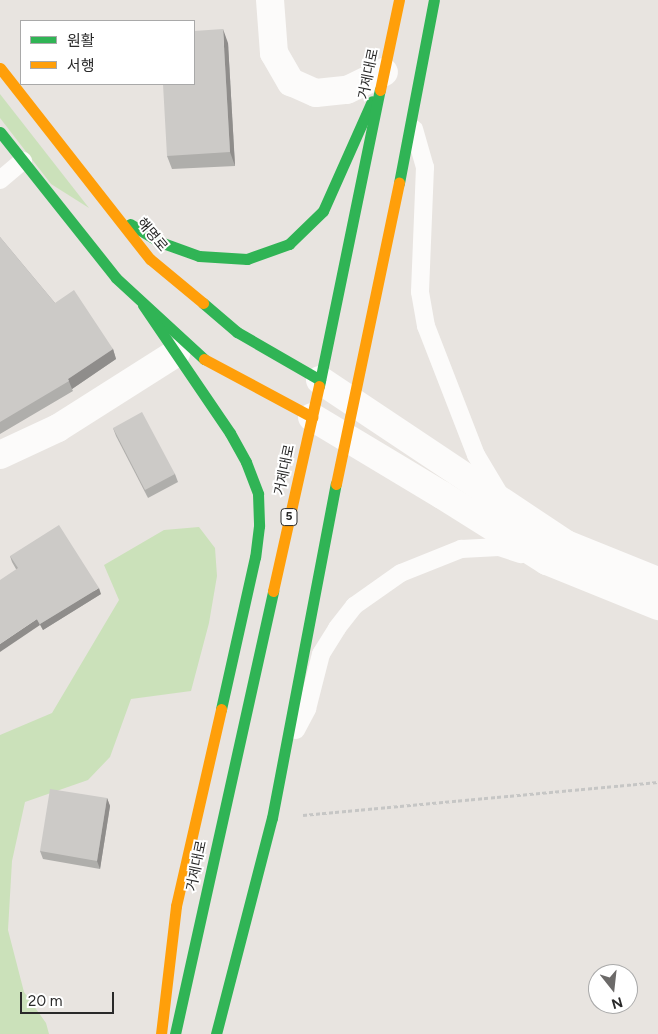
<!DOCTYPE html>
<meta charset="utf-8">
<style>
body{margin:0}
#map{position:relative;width:658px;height:1034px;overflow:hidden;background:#e8e4e0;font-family:Figtree,"Noto Sans KR",sans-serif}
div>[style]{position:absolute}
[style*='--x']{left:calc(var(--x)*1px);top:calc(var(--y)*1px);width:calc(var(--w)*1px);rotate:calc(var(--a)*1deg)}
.green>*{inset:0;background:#cbe1ba}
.path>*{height:3px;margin-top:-1.5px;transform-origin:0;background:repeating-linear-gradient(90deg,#c6c6c5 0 4px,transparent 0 6.5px)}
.lane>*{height:18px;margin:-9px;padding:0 9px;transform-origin:9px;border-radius:9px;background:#fcfbfa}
.street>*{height:28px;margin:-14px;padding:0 14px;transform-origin:14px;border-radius:14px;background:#fcfbfa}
.fast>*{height:11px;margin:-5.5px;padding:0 5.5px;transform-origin:5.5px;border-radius:5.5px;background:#30b455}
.slow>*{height:11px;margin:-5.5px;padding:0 5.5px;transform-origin:5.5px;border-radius:5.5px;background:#ff9f0a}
.wall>*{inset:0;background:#afaeab}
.shaded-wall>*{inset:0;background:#8f8d8b}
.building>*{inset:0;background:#cccac7}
span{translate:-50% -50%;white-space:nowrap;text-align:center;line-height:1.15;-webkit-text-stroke:4px #fff;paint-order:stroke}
.shield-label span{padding:1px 4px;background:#fff;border:1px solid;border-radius:4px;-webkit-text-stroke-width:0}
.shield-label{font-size:12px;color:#292929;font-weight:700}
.street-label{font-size:14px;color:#292929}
.legend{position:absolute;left:20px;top:20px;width:175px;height:65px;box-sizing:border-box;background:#fff;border:1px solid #a9a9a9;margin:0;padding:6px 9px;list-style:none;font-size:15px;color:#292929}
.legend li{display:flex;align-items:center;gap:10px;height:25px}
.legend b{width:25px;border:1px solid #a9a9a9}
.north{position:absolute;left:588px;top:964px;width:50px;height:50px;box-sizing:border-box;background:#fff;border:1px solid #a9a9a9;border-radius:50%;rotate:164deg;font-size:14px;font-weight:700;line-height:20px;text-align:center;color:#292929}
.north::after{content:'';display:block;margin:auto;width:18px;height:22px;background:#6c6a69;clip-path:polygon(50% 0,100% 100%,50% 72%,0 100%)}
.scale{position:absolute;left:20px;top:992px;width:94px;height:22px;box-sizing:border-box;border:2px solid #292929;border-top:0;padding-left:6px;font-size:15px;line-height:18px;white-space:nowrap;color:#292929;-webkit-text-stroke:4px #fff;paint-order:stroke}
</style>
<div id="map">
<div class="green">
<div style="clip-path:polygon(0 94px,89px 208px,51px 184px,0 118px)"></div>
<div style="clip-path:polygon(199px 527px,215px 548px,217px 576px,209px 623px,191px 691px,131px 699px,110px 757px,88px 780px,25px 802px,12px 861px,8px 930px,24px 992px,46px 1023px,49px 1034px,0 1034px,0 735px,52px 713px,119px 600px,104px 565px,164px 530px)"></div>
</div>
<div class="path">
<div style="--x:303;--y:815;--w:357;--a:-5.3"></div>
</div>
<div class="lane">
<div style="--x:414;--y:129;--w:40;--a:74"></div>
<div style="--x:425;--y:167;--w:125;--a:92.3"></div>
<div style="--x:420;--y:292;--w:35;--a:80"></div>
<div style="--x:426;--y:326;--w:138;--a:68.8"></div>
<div style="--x:476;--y:455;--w:47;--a:59"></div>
<div style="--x:0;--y:180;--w:30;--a:-40"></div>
<div style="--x:296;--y:730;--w:24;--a:-62"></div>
<div style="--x:307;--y:709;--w:57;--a:-75.7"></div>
<div style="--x:321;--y:654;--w:31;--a:-58"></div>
<div style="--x:337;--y:628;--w:28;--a:-52"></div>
<div style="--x:354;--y:606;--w:57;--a:-35.1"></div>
<div style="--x:401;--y:573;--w:65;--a:-21.8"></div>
<div style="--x:461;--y:549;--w:38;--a:-3"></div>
<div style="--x:499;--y:547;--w:23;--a:18"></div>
</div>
<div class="street">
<div style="--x:270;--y:0;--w:53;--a:85.7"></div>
<div style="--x:274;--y:53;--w:34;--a:60"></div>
<div style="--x:291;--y:82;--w:27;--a:24"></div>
<div style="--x:316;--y:93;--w:31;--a:-6"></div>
<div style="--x:347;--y:90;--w:41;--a:-25.9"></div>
<div style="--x:320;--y:380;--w:296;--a:33.7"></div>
<div style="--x:566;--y:544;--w:99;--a:21.9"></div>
<div style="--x:312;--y:417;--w:152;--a:31"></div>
<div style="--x:442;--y:495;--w:124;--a:32.2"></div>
<div style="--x:547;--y:561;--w:120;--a:22.1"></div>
<div style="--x:0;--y:455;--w:64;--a:-25"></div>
<div style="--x:58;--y:428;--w:140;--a:-32.4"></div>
</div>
<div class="fast">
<div style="--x:0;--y:132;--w:186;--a:51.5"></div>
<div style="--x:116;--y:278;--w:120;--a:42.6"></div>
<div style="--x:399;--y:183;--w:186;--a:-79.2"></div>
<div style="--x:130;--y:224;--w:35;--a:31"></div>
<div style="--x:160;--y:242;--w:41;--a:19.7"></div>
<div style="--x:199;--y:256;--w:48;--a:3.6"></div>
<div style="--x:247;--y:259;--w:45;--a:-19.7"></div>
<div style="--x:289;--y:244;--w:47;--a:-44.1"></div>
<div style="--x:323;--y:211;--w:120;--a:-66"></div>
<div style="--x:203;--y:303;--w:45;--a:40.5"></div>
<div style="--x:237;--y:332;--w:96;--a:30"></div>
<div style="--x:143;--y:305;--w:155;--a:55.8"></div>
<div style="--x:230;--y:433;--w:33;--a:61"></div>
<div style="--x:246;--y:462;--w:34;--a:69"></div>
<div style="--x:258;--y:494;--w:32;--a:88"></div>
<div style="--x:259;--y:526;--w:31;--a:97"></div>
<div style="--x:255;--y:557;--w:156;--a:102.6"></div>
<div style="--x:319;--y:386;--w:302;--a:-78.4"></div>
<div style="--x:175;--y:1034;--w:454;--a:-77.5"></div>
<div style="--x:216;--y:1034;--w:223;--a:-75.5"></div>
<div style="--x:272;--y:818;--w:340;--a:-79.2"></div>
</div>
<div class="slow">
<div style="--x:0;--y:68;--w:243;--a:51.9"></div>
<div style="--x:150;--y:259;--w:69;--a:39.7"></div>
<div style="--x:380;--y:90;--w:92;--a:-78.1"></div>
<div style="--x:204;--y:359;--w:123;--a:28.2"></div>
<div style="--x:336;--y:484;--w:308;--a:-78.2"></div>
<div style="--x:273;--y:591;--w:210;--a:-77.4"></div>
<div style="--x:161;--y:1034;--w:129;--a:-83.3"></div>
<div style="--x:176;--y:906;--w:202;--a:-77.1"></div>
</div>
<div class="wall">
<div style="clip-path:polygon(228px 43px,235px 166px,172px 169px,167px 156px)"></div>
<div style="clip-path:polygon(0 237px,55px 303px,113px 349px,116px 359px,72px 389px,73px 391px,0 434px)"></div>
<div style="clip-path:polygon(113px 428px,175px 474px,178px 482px,148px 498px,116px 436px)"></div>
<div style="clip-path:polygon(10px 556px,101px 594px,43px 630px,40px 625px,16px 569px,12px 562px)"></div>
<div style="clip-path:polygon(107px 798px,110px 806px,100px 869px,43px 859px,40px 851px)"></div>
</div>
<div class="shaded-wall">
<div style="clip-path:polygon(223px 29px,228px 43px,235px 166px,230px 152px)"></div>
<div style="clip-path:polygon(113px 349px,116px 359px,72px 389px,68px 379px)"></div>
<div style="clip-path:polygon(99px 588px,101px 594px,43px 630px,40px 624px)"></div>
<div style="clip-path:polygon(37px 619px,40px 625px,0 652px,0 644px)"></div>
<div style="clip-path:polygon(107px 798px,110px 806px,100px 869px,97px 861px)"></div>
</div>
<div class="building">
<div style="clip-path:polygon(223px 29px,230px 152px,167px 156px,163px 84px,194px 84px,194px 31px)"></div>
<div style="clip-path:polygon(0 237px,55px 303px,74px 290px,113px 349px,68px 379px,69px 381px,0 422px)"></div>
<div style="clip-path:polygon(142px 412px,175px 474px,145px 490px,113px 428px)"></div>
<div style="clip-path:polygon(59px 525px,99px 588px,40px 624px,37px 619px,0 644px,0 580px,18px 568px,10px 556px)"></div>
<div style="clip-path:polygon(50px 789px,107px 798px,97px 861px,40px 851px)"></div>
</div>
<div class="shield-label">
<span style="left:289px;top:517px">5</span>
</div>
<div class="street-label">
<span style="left:369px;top:74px;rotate:-78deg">거제대로</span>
<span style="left:152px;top:235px;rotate:50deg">해명로</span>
<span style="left:285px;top:470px;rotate:-78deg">거제대로</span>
<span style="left:197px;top:866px;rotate:-78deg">거제대로</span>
</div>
<ul class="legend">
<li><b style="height:6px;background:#30b455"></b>원활</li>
<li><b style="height:6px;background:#ff9f0a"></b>서행</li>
</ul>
<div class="north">N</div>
<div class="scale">20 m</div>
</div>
